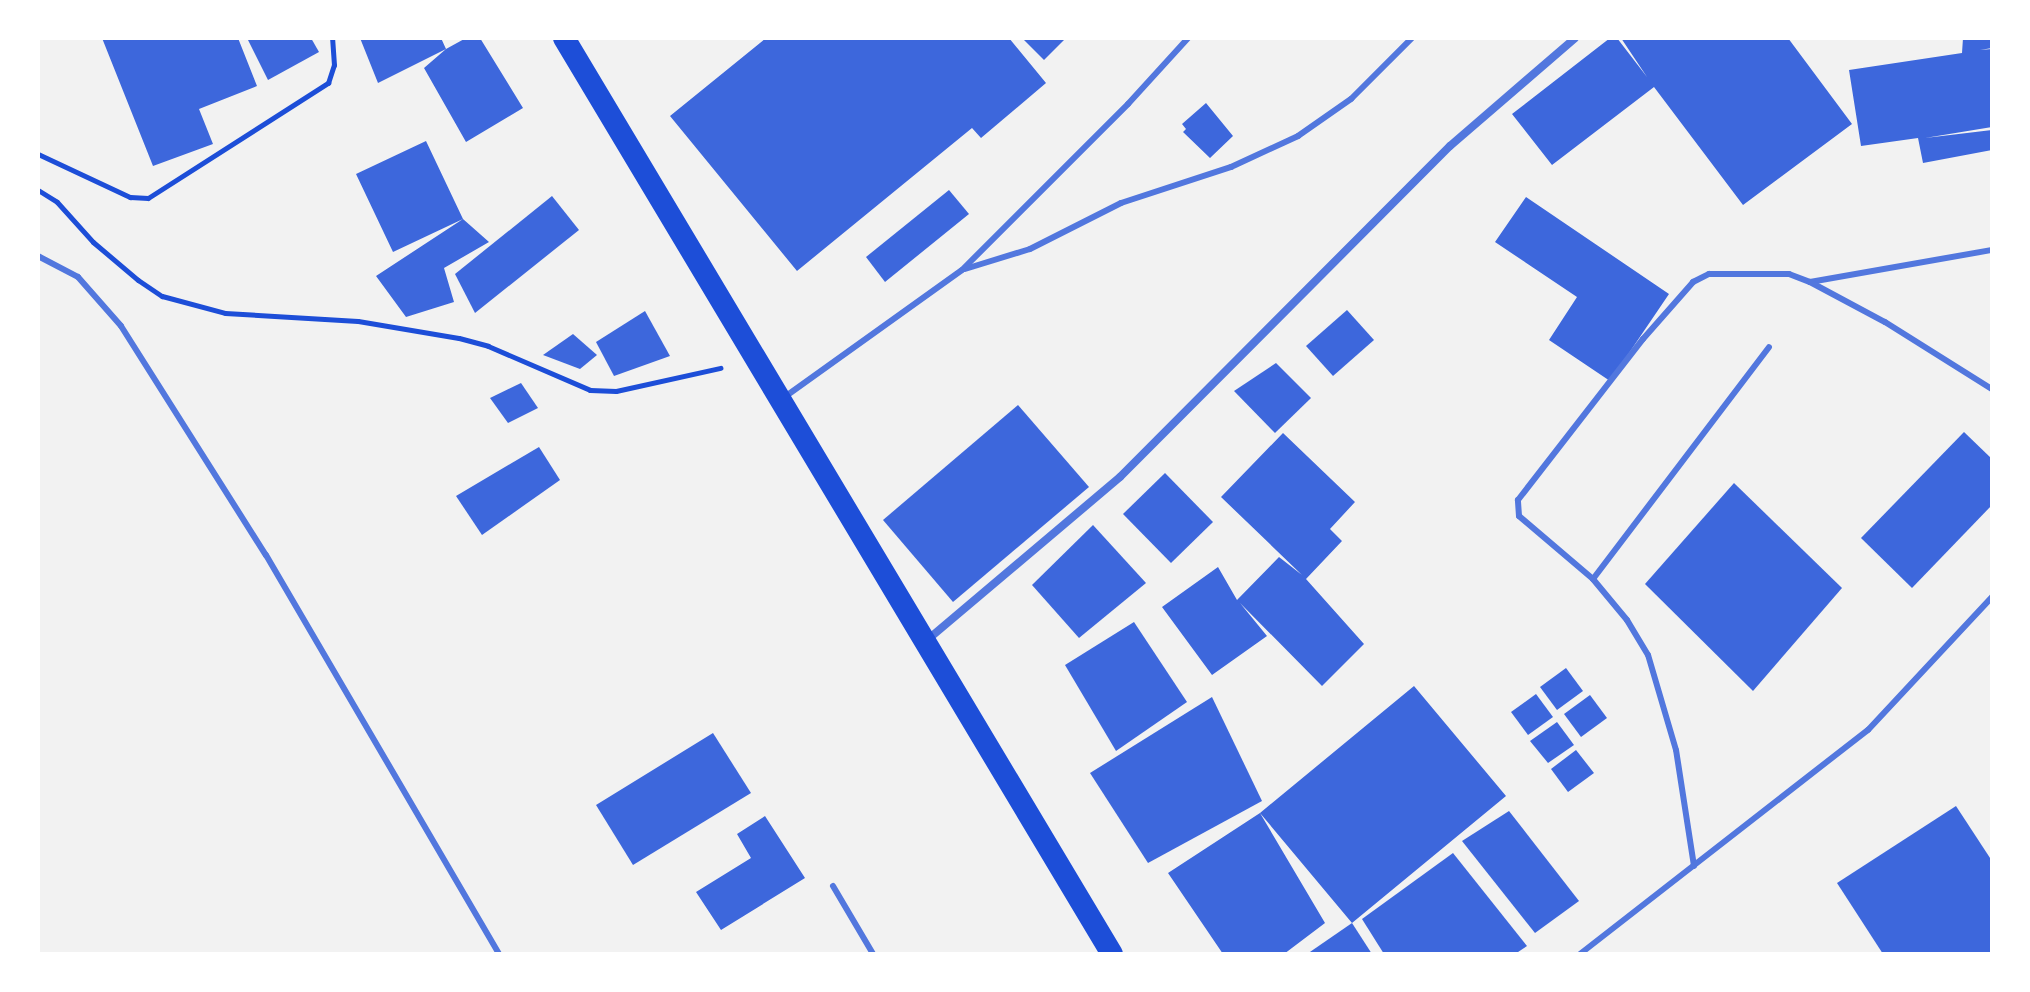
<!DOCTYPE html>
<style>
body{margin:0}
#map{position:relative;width:2030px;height:992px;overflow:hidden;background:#f2f2f2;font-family:"Zilla Slab",serif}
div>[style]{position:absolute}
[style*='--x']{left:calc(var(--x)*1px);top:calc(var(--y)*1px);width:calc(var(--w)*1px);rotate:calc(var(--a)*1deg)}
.building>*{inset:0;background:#3d67dc}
.path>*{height:5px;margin:-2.5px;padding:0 2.5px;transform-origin:2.5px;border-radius:2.5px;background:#1d4ed8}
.service>*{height:6px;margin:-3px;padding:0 3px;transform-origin:3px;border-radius:3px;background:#5277de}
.minor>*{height:8px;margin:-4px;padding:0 4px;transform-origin:4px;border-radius:4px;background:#5277de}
.trunk>*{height:22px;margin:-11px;padding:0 11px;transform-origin:11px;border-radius:11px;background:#1d4ed8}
span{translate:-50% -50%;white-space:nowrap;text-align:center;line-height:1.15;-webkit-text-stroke:6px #fff;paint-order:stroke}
.frame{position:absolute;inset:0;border:40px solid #fff;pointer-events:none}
</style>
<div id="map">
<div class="building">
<div style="clip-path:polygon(102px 38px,238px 38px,257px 86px,199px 109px,213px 144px,153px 166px)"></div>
<div style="clip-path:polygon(247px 38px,311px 38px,319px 52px,268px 80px)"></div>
<div style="clip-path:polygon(360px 38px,441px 38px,446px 49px,466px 38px,480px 38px,523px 108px,466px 142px,424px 68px,446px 49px,378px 83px)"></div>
<div style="clip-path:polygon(766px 38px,1009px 38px,1046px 83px,981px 138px,972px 128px,797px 271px,670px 116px)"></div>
<div style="clip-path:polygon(1022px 38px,1066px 38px,1044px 60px)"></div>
<div style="clip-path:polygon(1610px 38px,1617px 38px,1647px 77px,1621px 38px,1788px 38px,1852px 124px,1743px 205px,1654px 87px,1552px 165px,1512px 114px)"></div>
<div style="clip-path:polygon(1963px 38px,1992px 38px,1992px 48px,1980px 50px,1992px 49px,1992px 127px,1925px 138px,1992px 130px,1992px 150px,1923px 163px,1918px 138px,1861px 146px,1849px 70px,1962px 53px)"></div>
<div style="clip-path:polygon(1206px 103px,1233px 136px,1210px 158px,1183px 132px,1186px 129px,1182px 124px)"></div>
<div style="clip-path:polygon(426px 141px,463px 219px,489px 242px,444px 268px,454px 302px,406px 317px,376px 276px,463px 219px,393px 252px,356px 174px)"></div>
<div style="clip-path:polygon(949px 190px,969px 214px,885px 282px,866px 257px)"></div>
<div style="clip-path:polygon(552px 196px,579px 230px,475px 313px,455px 274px)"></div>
<div style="clip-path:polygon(1526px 197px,1669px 294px,1610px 381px,1549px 340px,1577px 297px,1495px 242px)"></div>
<div style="clip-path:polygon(1347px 310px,1374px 340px,1333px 376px,1306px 346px)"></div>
<div style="clip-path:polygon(645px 311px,670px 356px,614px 376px,596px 342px)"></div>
<div style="clip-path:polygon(573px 334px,597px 355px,580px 369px,543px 355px)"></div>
<div style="clip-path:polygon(1276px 363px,1311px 398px,1275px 433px,1234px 391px)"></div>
<div style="clip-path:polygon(521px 383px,538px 408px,508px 423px,490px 398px)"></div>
<div style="clip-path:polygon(1018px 405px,1089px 487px,953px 602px,883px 520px)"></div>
<div style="clip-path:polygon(1964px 432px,1992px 459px,1992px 505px,1912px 588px,1861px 538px)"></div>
<div style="clip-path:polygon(1283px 433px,1355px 502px,1330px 529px,1342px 541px,1306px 579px,1364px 644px,1322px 686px,1240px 603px,1267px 636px,1212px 675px,1162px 607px,1218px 567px,1237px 600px,1279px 557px,1302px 575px,1221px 497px)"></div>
<div style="clip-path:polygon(539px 447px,560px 480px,482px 535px,456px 496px)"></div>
<div style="clip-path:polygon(1165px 473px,1213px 522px,1171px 563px,1123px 514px)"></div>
<div style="clip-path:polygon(1734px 483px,1842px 588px,1753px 691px,1645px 584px)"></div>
<div style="clip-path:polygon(1093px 525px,1146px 583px,1079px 638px,1032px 585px)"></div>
<div style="clip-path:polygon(1134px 622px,1187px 702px,1116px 751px,1065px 665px)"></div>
<div style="clip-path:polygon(1566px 668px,1583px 691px,1557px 710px,1540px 687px)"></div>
<div style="clip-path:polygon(1414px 686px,1506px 796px,1352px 923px,1260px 813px,1325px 923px,1284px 954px,1223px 954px,1168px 873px,1260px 813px)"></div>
<div style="clip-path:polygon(1536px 694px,1553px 717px,1528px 735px,1511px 712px)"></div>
<div style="clip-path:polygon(1590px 695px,1607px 718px,1581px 737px,1564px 714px)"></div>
<div style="clip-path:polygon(1212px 697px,1262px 801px,1148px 863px,1090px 773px)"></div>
<div style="clip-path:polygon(1557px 722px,1574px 745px,1548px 763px,1530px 741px)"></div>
<div style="clip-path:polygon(713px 733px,751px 793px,633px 865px,596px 805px)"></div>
<div style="clip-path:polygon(1576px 750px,1594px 773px,1568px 792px,1551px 769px)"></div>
<div style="clip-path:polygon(1956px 806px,1992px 861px,1992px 954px,1883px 954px,1837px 883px)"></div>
<div style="clip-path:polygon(1509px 811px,1579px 901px,1535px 933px,1462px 841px)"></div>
<div style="clip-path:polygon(765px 816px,805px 878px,721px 930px,696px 892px,751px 858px,737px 834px)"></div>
<div style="clip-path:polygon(1453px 853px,1527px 946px,1515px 954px,1384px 954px,1362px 919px)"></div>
<div style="clip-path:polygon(1352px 923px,1372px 954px,1307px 954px)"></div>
</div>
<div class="path">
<div style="--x:38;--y:154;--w:102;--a:25.1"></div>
<div style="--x:130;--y:197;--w:18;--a:3"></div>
<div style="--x:148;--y:198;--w:214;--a:-32.6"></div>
<div style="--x:328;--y:83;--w:19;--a:-72"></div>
<div style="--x:334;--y:65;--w:27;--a:-94"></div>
<div style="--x:38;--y:190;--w:22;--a:32"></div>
<div style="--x:57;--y:202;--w:54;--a:48"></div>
<div style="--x:93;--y:242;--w:59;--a:40.2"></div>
<div style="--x:138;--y:280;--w:29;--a:34"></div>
<div style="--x:162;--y:296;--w:65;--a:15.1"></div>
<div style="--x:225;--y:313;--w:133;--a:3.4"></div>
<div style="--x:358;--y:321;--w:102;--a:9.6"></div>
<div style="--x:459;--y:338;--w:30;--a:15"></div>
<div style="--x:488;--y:346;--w:111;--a:23.3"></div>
<div style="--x:590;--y:390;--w:26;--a:2"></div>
<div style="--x:616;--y:391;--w:107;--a:-12.5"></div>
</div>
<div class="service">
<div style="--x:38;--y:256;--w:45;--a:27.7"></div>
<div style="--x:78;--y:277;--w:65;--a:48.7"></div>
<div style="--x:121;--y:326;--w:271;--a:57.7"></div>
<div style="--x:266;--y:555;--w:462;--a:59.7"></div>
<div style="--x:965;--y:269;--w:68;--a:-17.1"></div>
<div style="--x:1030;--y:249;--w:102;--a:-26.8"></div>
<div style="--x:1121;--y:203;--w:116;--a:-18.1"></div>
<div style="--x:1231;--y:167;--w:74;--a:-24.8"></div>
<div style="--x:1298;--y:136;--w:65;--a:-34.9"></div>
<div style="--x:1351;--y:99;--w:86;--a:-45"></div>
<div style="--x:1810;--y:282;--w:185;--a:-10"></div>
<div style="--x:786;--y:396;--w:216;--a:-35.6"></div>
<div style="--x:962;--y:270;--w:235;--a:-45"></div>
<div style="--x:1128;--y:104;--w:89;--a:-47.7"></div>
<div style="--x:1593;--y:579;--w:291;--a:-52.8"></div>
<div style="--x:1694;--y:866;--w:117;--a:-98.8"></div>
<div style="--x:1676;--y:750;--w:99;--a:-106.4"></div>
<div style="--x:1648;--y:655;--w:41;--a:-121"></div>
<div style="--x:1627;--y:620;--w:53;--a:-129.7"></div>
<div style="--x:1593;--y:579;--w:97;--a:-139.6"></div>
<div style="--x:1519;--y:516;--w:16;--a:-94"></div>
<div style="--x:1518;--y:500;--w:204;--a:-52.2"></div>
<div style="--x:1643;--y:339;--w:76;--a:-48.7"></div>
<div style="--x:1693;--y:282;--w:18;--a:-27"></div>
<div style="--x:1709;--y:274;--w:80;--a:0"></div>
<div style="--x:1789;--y:274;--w:22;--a:21"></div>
<div style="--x:1810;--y:282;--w:85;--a:28.1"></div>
<div style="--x:1885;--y:322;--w:126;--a:32.1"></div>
<div style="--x:833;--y:886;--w:79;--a:59.5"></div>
<div style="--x:1580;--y:954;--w:365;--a:-37.9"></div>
<div style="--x:1868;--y:730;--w:182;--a:-47"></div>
</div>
<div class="minor">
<div style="--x:926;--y:641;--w:254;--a:-40.2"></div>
<div style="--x:1120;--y:477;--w:467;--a:-45.1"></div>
<div style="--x:1450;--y:146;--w:165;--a:-40.8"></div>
</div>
<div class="trunk">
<div style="--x:564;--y:38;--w:1067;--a:59.11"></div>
</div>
<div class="frame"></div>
</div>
